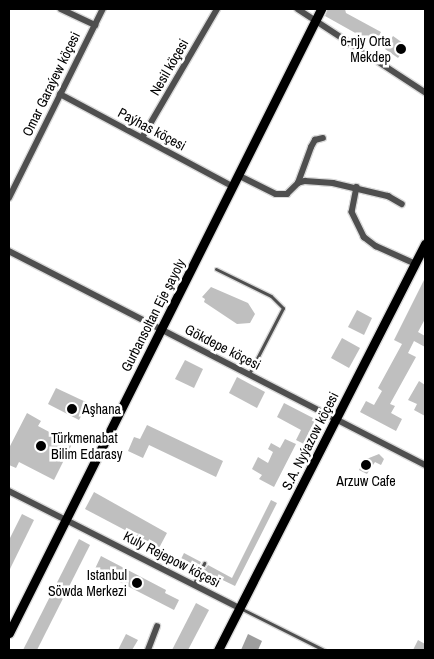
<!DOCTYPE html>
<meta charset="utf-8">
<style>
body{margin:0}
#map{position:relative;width:434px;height:659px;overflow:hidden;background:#fff;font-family:"Archivo Narrow",sans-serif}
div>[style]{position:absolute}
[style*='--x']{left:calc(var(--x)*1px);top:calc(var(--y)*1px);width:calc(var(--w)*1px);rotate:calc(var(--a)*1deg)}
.water>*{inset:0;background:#9d9d9d}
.building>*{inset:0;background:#bfbfbf}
.roads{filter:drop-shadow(1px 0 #dbdbdb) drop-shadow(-1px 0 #dbdbdb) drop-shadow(0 1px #dbdbdb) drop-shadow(0 -1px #dbdbdb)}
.service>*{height:3px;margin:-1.5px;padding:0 1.5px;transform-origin:1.5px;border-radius:1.5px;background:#4f4f4f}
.minor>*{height:5.5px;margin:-2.75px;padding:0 2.75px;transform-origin:2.75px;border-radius:2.75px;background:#4f4f4f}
.primary>*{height:9px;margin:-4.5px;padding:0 4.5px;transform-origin:4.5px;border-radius:4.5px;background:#000}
.dots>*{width:14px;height:14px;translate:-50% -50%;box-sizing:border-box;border:2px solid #fff;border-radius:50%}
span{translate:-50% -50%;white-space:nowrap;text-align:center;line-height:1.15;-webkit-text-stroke:5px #fff;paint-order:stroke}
.poi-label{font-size:14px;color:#000}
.right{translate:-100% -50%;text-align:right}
.left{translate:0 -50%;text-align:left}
.street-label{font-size:14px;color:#000}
.frame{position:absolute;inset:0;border:10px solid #000;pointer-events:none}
</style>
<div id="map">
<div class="water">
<div style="clip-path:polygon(248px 634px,262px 641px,258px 650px,241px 650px)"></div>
</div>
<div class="building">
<div style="clip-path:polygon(327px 9px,345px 9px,346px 13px,381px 32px,375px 44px,325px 16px)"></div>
<div style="clip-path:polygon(393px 36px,407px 46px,398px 58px,385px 49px)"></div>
<div style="clip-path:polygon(425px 278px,425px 319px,418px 332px,425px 336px,425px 347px,414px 341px,408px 353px,416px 357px,390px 404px,395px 406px,391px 413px,402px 419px,396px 431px,360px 412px,366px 401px,374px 405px,382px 391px,378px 388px,402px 344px,394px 340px)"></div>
<div style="clip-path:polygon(211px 287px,248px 303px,255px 314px,250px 323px,237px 324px,204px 302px,205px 299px,202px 297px)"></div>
<div style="clip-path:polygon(357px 310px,372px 318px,364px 335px,348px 327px)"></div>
<div style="clip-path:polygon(342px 338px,360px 348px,349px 368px,331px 358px)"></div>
<div style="clip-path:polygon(185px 360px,203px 369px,194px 388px,175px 379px)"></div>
<div style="clip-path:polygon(237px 377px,265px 392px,257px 408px,229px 393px)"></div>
<div style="clip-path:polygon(419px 381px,425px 385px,425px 416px,414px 410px,417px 404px,408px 400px)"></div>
<div style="clip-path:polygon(56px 388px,88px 403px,79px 420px,48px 404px)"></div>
<div style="clip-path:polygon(284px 403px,315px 419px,319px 428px,310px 447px,296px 440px,301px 430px,277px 417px)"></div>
<div style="clip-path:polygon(27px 413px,41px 421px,38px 426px,72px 444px,54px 480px,19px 462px,16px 468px,9px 465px,9px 448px)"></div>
<div style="clip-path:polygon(147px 425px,223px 461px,216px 477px,149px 445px,143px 458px,128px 451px,134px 437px,140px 439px)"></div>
<div style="clip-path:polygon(285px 439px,296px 444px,274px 487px,259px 479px,262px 475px,252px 469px,258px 457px,268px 463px,273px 452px,268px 449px,271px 443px,280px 448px)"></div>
<div style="clip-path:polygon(379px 454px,384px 459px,381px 465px,375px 462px,367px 474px,359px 470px,364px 460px)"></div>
<div style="clip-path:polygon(94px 492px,167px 533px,159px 548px,85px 509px)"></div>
<div style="clip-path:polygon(271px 500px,277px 503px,235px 586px,204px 571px,208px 565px,232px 578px)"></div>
<div style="clip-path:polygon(22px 514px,34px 520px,9px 571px,9px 540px)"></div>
<div style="clip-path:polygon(79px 539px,90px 545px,37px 650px,23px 650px)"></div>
<div style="clip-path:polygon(184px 553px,201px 562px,198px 568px,181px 559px)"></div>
<div style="clip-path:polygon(101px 556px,166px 590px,165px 593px,179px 600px,174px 610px,102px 573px,100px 576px,93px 573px)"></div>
<div style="clip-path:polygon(196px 603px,209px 610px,188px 650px,172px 650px)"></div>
<div style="clip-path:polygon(126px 634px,138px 640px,132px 650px,118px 650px)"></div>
<div style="clip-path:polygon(418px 640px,425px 644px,425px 650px,413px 650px)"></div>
</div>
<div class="roads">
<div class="service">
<div style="--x:216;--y:269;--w:61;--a:26.1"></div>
<div style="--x:271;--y:296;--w:17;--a:45"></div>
<div style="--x:283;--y:308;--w:74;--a:117.3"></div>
<div style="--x:193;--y:585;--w:25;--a:-63"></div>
<div style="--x:240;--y:608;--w:94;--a:26.6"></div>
</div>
<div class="minor">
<div style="--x:61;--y:9;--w:38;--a:25"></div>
<div style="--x:298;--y:9;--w:152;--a:33.2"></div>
<div style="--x:60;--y:94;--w:195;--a:28.1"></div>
<div style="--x:142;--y:138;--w:149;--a:-59.8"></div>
<div style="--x:238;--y:175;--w:42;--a:26.6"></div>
<div style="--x:276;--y:194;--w:11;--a:0"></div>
<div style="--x:287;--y:194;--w:16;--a:-45"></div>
<div style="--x:298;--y:183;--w:7;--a:-16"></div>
<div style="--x:305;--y:181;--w:28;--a:4"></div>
<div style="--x:333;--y:183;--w:57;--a:13.3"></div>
<div style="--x:388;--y:196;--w:16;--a:30"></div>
<div style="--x:298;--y:183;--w:38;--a:-70"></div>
<div style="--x:311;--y:147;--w:8;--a:-60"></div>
<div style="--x:315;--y:140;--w:8;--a:-14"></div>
<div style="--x:357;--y:187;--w:25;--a:101"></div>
<div style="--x:352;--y:212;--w:28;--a:64"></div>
<div style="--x:364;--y:237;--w:15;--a:37"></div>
<div style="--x:376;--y:246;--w:44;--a:24.2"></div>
<div style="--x:9;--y:198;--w:211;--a:-63.6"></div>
<div style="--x:9;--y:251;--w:468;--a:27.2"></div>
<div style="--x:9;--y:491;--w:259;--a:26.9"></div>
<div style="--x:148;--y:650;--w:25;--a:-69"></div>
</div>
<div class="primary">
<div style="--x:9;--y:633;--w:698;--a:-63.43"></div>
<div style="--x:218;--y:650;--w:456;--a:-63"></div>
</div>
</div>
<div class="dots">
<div style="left:401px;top:49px;background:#000"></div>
<div style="left:72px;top:409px;background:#000"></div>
<div style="left:41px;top:446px;background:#000"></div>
<div style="left:366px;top:465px;background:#000"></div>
<div style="left:137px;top:583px;background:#000"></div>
</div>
<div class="poi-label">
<span class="right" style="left:391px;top:49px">6-njy Orta<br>Mekdep</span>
<span class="left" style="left:82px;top:409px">Aşhana</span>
<span class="left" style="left:51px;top:446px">Türkmenabat<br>Bilim Edarasy</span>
<span style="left:366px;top:481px">Arzuw Cafe</span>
<span class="right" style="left:127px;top:583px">Istanbul<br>Söwda Merkezi</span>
</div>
<div class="street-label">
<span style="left:169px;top:67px;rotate:-60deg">Nesil köçesi</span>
<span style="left:51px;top:84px;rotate:-64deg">Omar Garaýew köçesi</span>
<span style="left:152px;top:129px;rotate:28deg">Paýhas köçesi</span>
<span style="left:153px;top:315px;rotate:-63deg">Gurbansoltan Eje şayoly</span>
<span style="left:223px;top:347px;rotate:27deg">Gökdepe köçesi</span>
<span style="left:310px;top:441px;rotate:-63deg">S.A. Nyýazow köçesi</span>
<span style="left:172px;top:559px;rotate:27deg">Kuly Rejepow köçesi</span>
</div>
<div class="frame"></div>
</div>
